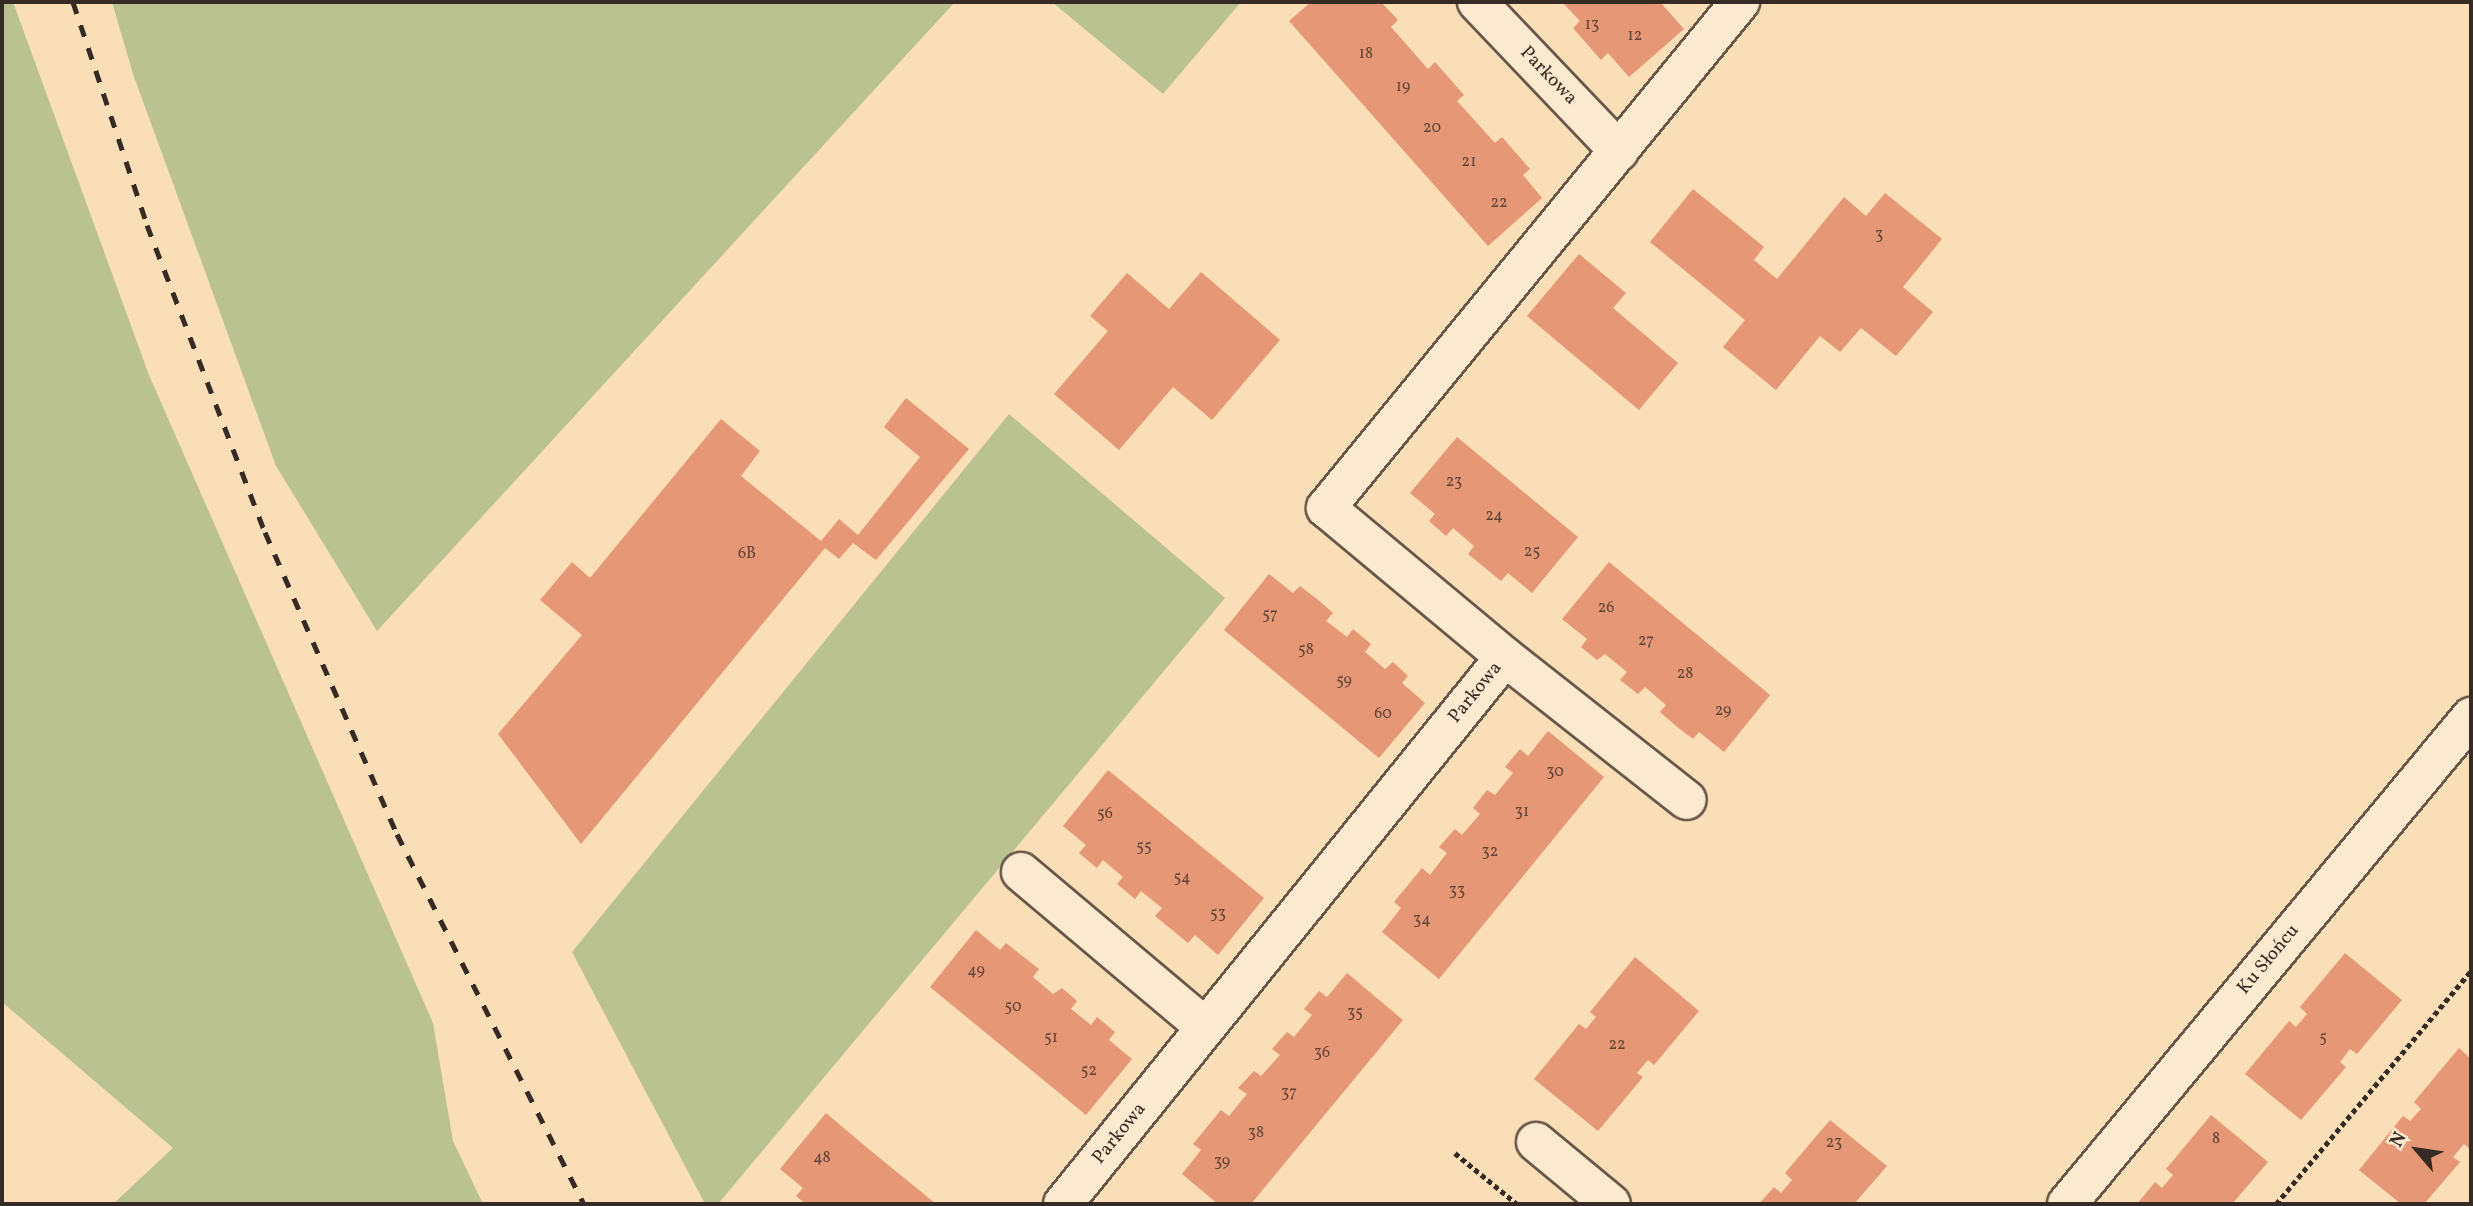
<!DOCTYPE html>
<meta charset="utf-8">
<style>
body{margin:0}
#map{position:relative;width:2473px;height:1206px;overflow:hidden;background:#fadeb7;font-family:Vollkorn,serif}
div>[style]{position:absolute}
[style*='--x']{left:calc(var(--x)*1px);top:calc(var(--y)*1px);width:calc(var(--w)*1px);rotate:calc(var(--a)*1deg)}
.green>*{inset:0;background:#bac292}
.building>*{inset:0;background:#e59776}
.path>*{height:4.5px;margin-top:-2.25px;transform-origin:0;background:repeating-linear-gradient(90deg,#362a24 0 5px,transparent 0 8.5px)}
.roads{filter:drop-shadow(2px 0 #675749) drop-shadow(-2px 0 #675749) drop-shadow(0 2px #675749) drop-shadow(0 -2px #675749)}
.street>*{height:38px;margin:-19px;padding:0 19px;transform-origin:19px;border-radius:19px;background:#fcead0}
.rail>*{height:5px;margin-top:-2.5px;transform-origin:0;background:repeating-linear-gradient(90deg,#362a24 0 12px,transparent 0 24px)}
span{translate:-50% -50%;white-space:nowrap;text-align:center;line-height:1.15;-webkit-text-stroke:5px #fcead0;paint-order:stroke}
.number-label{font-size:16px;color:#624538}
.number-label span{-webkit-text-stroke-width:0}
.street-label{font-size:19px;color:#362a24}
.frame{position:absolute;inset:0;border:4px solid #362a24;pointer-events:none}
.north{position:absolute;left:2382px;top:1115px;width:70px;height:70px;-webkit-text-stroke:5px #fcead0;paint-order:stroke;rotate:299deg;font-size:19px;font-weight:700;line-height:28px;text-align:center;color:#362a24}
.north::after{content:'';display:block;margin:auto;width:24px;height:32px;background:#362a24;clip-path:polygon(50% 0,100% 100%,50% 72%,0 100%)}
</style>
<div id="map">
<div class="green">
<div style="clip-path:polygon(2px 2px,13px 2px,149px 375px,433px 1023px,453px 1141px,483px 1204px,113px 1204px,173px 1148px,2px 1002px)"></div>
<div style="clip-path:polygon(112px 2px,955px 2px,377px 631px,276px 466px,133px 74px)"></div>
<div style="clip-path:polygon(1052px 2px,1241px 2px,1163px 94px)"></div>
<div style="clip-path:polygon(1009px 414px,1225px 598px,718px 1204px,705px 1204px,572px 952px)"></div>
</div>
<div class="building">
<div style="clip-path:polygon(1311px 2px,1381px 2px,1398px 20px,1391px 27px,1428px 69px,1435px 62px,1464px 95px,1457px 101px,1495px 143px,1502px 137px,1530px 169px,1523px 175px,1542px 198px,1488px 246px,1289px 21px)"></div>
<div style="clip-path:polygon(1562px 2px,1660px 2px,1684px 29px,1629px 77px,1608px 53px,1601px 60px,1573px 28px,1580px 21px)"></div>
<div style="clip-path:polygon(1693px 189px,1764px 247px,1754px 260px,1777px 279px,1844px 197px,1866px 216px,1885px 193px,1942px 239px,1903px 287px,1933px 312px,1896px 356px,1861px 328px,1840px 352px,1820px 336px,1776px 390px,1723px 347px,1745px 320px,1650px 242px)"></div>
<div style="clip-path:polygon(1579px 254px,1626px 293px,1613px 308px,1678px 363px,1639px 410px,1527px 316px)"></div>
<div style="clip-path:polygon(1201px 272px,1280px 340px,1212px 420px,1173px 387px,1119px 450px,1054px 394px,1108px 331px,1090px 316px,1127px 273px,1169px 309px)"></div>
<div style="clip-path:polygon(906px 398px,969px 449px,876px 560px,853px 543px,839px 559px,825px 548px,581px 844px,498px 734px,582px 635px,540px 600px,572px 562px,590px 578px,721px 419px,760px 451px,741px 476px,821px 541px,839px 519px,858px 535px,920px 457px,884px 427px)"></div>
<div style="clip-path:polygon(1457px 437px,1578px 537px,1532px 593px,1508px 573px,1501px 581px,1468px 554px,1474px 546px,1453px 528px,1446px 536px,1429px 521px,1435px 514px,1410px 493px)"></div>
<div style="clip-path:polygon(1609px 562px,1770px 695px,1724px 752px,1699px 732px,1693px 739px,1676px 726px,1660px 712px,1666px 705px,1645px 687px,1638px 694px,1620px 680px,1627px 672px,1605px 654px,1597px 660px,1581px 647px,1587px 639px,1562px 619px)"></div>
<div style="clip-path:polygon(1269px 574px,1293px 593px,1300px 586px,1317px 599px,1333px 613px,1326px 621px,1347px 637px,1353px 629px,1371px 644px,1365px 652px,1385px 669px,1393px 662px,1408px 676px,1402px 683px,1425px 703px,1379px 758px,1224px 630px)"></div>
<div style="clip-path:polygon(1548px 731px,1604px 777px,1439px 979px,1382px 932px,1401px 908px,1394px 902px,1422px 868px,1430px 875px,1447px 853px,1439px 847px,1455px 829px,1462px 835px,1480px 814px,1473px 808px,1487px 790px,1495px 795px,1513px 773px,1505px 767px,1520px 749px,1528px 756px)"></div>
<div style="clip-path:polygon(1108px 770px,1264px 898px,1218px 955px,1195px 935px,1188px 943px,1155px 916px,1162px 908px,1141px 891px,1135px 899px,1117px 884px,1123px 877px,1103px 860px,1097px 868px,1079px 853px,1086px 845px,1063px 826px)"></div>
<div style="clip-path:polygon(976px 930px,1000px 950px,1006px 943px,1039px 969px,1033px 977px,1053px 994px,1062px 988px,1077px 1001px,1071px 1009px,1091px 1025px,1097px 1017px,1115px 1032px,1109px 1040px,1132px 1059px,1086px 1115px,930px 987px)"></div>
<div style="clip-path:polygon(2345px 953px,2402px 1000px,2357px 1054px,2350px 1049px,2340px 1062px,2346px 1067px,2301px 1120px,2245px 1074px,2289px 1021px,2296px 1027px,2307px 1014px,2300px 1007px)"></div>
<div style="clip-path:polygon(1635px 957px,1699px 1011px,1654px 1065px,1648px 1060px,1637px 1073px,1643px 1077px,1598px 1131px,1534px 1079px,1579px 1024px,1586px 1029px,1596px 1017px,1590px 1012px)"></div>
<div style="clip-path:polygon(1347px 973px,1403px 1020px,1251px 1204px,1218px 1204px,1182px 1174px,1201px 1150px,1193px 1144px,1221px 1110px,1229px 1116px,1247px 1094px,1238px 1088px,1254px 1071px,1261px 1076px,1280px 1055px,1272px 1049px,1287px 1032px,1294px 1037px,1312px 1015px,1304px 1009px,1319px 991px,1327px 997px)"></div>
<div style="clip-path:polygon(2459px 1048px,2471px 1059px,2471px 1150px,2464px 1144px,2453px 1157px,2460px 1162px,2424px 1204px,2401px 1204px,2359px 1170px,2403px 1116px,2410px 1121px,2421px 1109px,2414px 1102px)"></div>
<div style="clip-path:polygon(826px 1113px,865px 1146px,936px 1204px,806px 1204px,796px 1196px,803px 1188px,780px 1169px)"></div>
<div style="clip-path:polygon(2211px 1115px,2268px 1162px,2232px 1204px,2137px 1204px,2155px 1182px,2162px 1188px,2173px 1175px,2166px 1169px)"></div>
<div style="clip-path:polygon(1830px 1120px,1887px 1166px,1854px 1204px,1759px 1204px,1774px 1187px,1781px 1193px,1792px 1180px,1785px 1173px)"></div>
</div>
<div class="path">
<div style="--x:1455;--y:1153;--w:80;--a:39.4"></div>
<div style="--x:2276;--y:1204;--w:304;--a:-50.1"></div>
</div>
<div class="roads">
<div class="street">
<div style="--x:1477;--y:2;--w:206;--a:46.4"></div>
<div style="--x:1505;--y:657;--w:231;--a:38.2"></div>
<div style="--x:1021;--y:872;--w:241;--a:40.1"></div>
<div style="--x:1536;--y:1142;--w:97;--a:39.6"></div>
<div style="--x:1063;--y:1204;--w:703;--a:-51.06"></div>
<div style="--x:1505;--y:657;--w:233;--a:-140.2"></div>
<div style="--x:1326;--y:508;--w:654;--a:-50.71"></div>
<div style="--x:2067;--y:1204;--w:633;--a:-50.32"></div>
</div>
</div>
<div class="rail">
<div style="--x:73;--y:2;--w:235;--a:71.6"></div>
<div style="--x:147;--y:225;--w:329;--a:69"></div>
<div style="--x:265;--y:532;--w:330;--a:66.4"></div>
<div style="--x:397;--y:834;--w:415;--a:63.2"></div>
</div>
<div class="number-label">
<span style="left:1592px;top:25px">13</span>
<span style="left:1635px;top:36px">12</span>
<span style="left:1366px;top:54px">18</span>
<span style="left:1403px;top:87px">19</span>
<span style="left:1432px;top:128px">20</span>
<span style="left:1469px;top:162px">21</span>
<span style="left:1499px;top:203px">22</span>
<span style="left:1879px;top:235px">3</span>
<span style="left:1454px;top:482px">23</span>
<span style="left:1494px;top:516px">24</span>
<span style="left:1532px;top:552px">25</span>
<span style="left:747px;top:554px">6B</span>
<span style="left:1606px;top:608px">26</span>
<span style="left:1270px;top:615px">57</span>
<span style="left:1646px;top:641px">27</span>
<span style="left:1306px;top:650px">58</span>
<span style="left:1685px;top:674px">28</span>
<span style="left:1344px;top:681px">59</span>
<span style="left:1723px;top:711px">29</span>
<span style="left:1383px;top:714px">60</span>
<span style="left:1555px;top:772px">30</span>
<span style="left:1522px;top:812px">31</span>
<span style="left:1105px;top:814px">56</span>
<span style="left:1144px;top:847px">55</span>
<span style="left:1490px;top:852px">32</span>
<span style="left:1182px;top:878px">54</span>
<span style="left:1457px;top:891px">33</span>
<span style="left:1218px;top:914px">53</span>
<span style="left:1422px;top:920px">34</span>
<span style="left:976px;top:971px">49</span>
<span style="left:1013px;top:1007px">50</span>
<span style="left:1355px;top:1013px">35</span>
<span style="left:1051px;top:1038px">51</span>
<span style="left:2323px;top:1038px">5</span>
<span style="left:1617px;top:1045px">22</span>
<span style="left:1322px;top:1053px">36</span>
<span style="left:1089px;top:1071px">52</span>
<span style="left:1289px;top:1093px">37</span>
<span style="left:1256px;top:1133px">38</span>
<span style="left:2216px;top:1139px">8</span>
<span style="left:1834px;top:1143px">23</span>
<span style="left:822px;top:1158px">48</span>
<span style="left:1222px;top:1162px">39</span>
</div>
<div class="street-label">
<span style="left:1548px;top:76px;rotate:46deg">Parkowa</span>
<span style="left:1476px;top:693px;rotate:-51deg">Parkowa</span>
<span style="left:2269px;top:960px;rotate:-50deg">Ku Słońcu</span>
<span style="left:1120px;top:1134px;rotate:-51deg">Parkowa</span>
</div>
<div class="frame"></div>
<div class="north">N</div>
</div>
